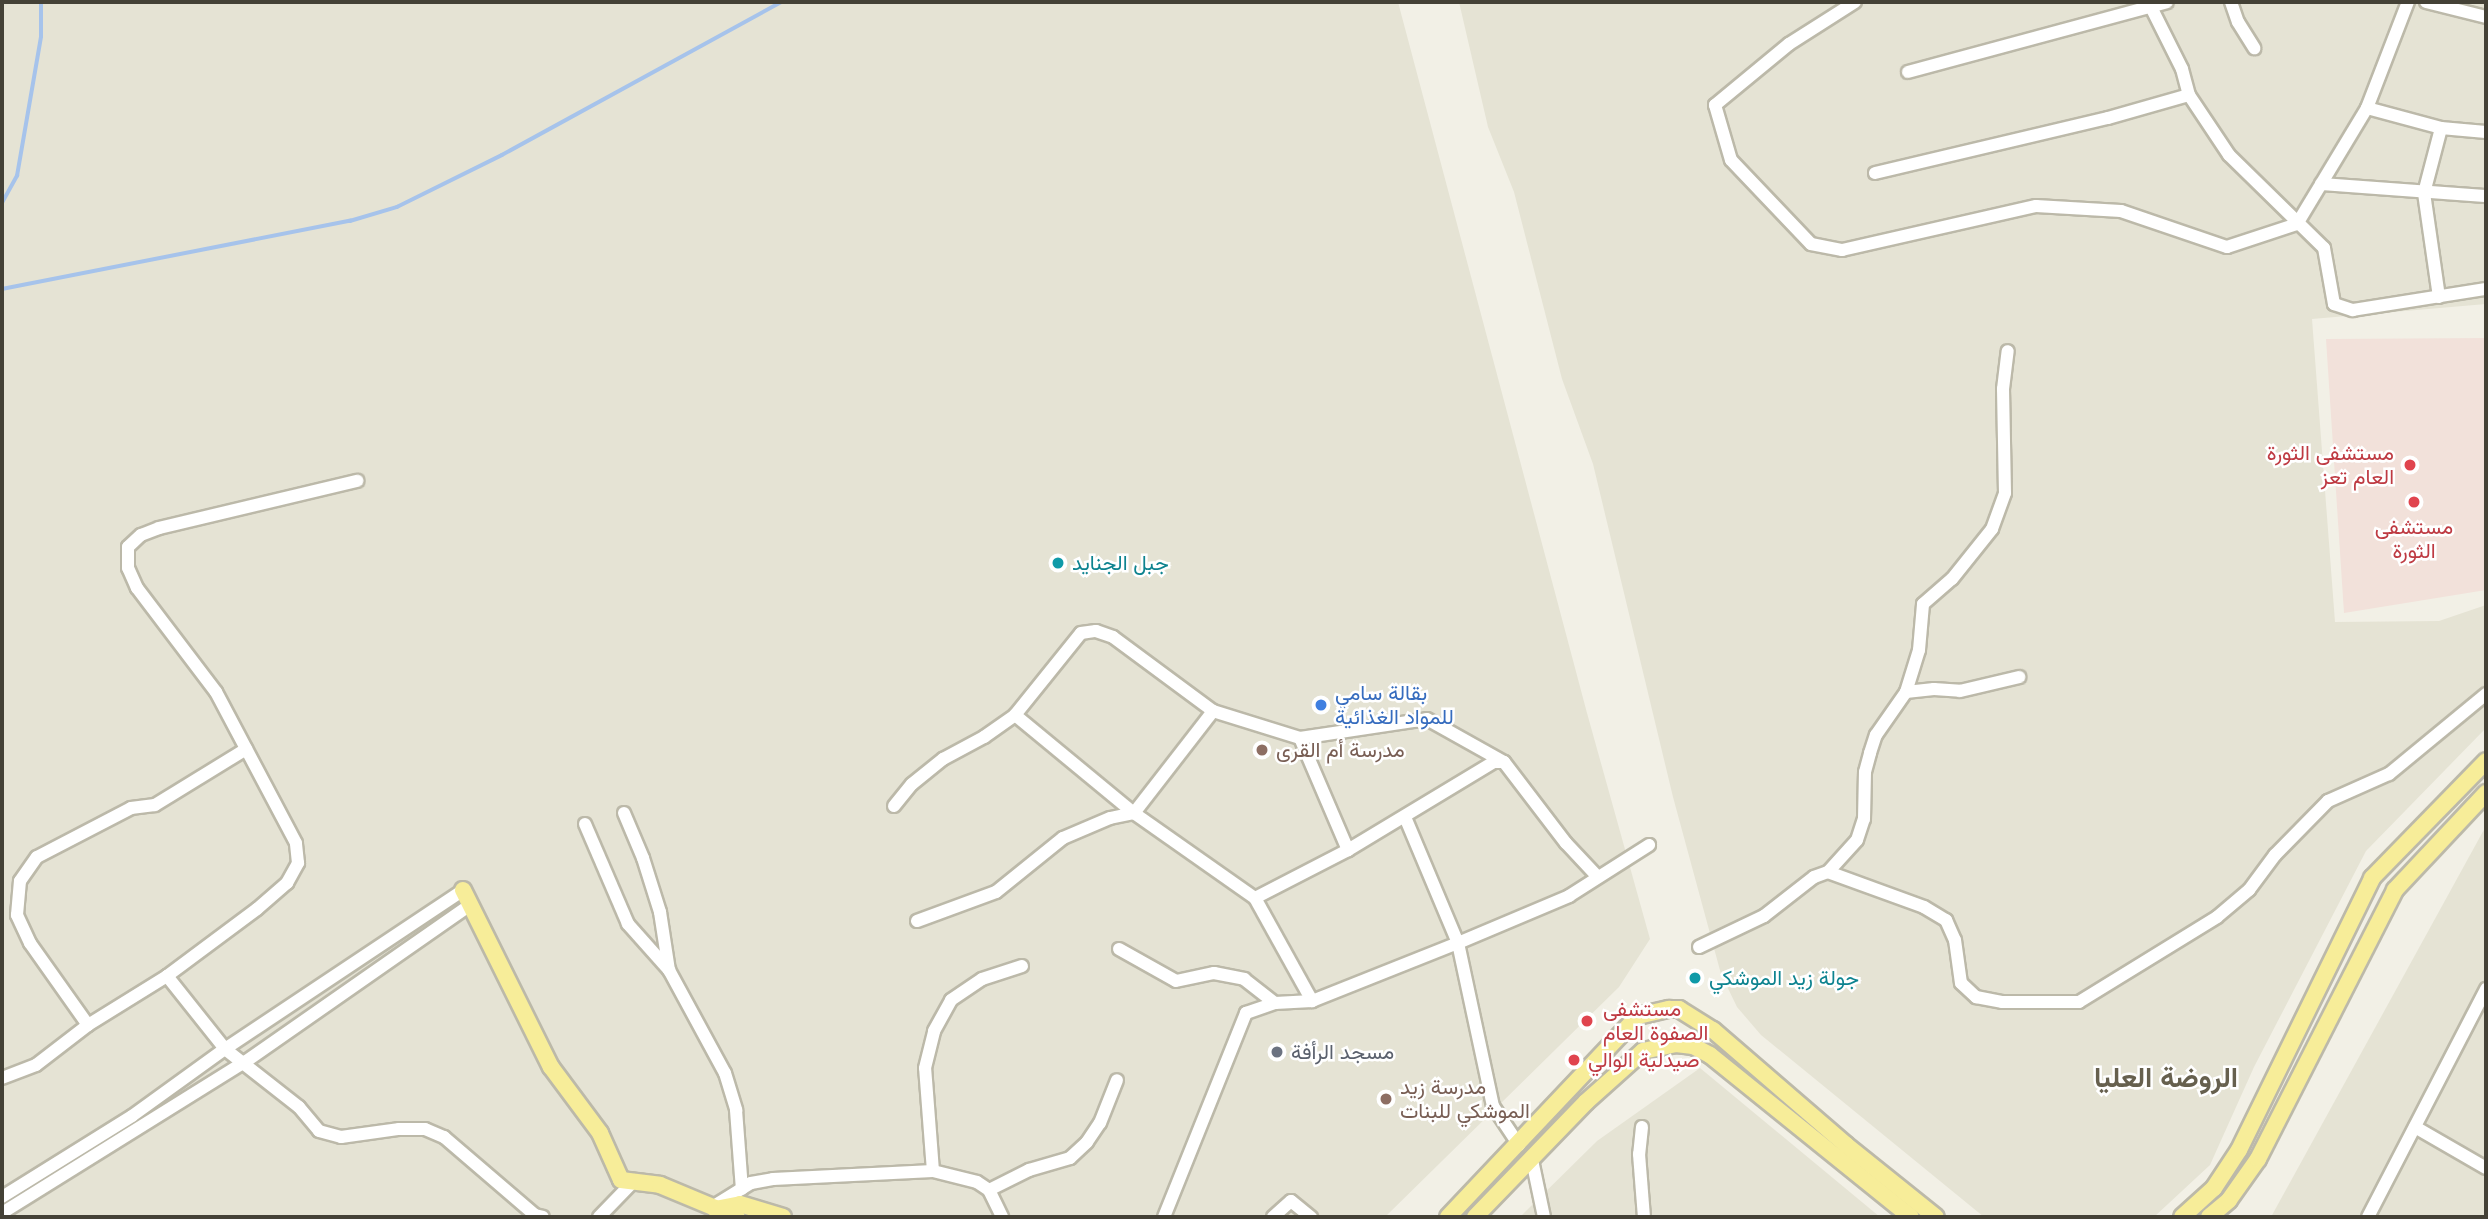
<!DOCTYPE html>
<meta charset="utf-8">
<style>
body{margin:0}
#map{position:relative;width:2488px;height:1219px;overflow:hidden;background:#f2f0e6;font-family:Helvetica,Vazirmatn,sans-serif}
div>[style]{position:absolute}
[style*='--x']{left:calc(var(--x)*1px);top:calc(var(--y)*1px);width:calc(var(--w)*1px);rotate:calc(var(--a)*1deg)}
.residential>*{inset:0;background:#e5e3d4}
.medical>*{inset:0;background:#f2e1da}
.stream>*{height:3.5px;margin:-1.75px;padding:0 1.75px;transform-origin:1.75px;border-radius:1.75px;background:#a6c3eb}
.roads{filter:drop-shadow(2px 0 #bcb9a9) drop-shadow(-2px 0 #bcb9a9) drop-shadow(0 2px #bcb9a9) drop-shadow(0 -2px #bcb9a9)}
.minor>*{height:12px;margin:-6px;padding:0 6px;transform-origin:6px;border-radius:6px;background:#fff}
.major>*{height:16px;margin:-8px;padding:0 8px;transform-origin:8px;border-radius:8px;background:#f7ed99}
.dots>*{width:19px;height:19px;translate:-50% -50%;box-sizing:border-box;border:4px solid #fff;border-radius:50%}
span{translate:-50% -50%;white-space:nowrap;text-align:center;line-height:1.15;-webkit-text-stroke:5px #fff;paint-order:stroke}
.health-label{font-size:21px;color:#be3a42}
.right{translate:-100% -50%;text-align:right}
.left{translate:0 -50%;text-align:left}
.culture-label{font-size:21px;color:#0d838f}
.shop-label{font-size:21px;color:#366cbe}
.education-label{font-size:21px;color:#785e54}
.worship-label{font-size:21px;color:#5b616d}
.district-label{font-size:28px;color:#66604e;font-weight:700}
.frame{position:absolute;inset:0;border:4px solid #444136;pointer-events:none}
</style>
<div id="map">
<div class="residential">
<div style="clip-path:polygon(2px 2px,1398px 2px,1587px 713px,1650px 939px,1619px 987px,1385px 1217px,2px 1217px)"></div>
<div style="clip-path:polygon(1459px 2px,2486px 2px,2486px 304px,2312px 319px,2335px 622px,2439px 621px,2486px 605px,2486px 728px,2366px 851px,2254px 1067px,2210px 1165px,2154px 1217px,1984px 1217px,1761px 1035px,1737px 1007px,1721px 974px,1673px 797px,1593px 464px,1562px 379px,1514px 192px,1488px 127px)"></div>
<div style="clip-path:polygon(2486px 826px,2486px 1217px,2271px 1217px)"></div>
<div style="clip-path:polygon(1700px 1068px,1880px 1217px,1520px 1217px,1597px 1141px)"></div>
</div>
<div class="medical">
<div style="clip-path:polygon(2486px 338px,2486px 590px,2344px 613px,2326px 339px)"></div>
</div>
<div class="stream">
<div style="--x:2;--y:203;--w:31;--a:-61"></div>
<div style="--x:17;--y:176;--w:141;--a:-80.2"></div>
<div style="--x:41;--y:37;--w:35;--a:-90"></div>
<div style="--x:2;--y:289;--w:355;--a:-11.1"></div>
<div style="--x:350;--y:221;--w:49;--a:-16.6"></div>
<div style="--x:397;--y:207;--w:117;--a:-26.3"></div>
<div style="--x:502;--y:155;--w:318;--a:-28.7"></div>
</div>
<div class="roads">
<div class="minor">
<div style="--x:1855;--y:2;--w:78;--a:147.5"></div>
<div style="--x:1789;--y:44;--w:96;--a:140.5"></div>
<div style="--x:1715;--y:105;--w:57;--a:73.8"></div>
<div style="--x:1731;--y:160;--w:116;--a:46.4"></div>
<div style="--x:1811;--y:244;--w:32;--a:11"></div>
<div style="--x:1842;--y:250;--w:199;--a:-12.8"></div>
<div style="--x:2036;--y:206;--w:85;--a:3.4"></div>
<div style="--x:2121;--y:211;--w:112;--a:18.8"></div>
<div style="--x:2227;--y:247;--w:74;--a:-18.2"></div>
<div style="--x:2297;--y:224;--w:135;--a:-58.9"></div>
<div style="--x:2367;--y:108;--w:114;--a:-68.9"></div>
<div style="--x:2231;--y:2;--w:21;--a:71"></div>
<div style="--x:2238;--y:22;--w:31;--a:58"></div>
<div style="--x:2426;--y:2;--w:62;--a:14"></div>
<div style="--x:2151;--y:7;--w:69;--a:63.4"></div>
<div style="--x:2182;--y:69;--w:27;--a:75"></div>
<div style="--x:2189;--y:95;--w:72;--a:56.3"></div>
<div style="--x:2229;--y:155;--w:133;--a:44.4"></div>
<div style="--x:2324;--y:248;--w:57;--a:79.9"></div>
<div style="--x:2334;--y:304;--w:20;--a:18"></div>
<div style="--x:2353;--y:310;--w:135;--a:-9"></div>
<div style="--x:1908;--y:72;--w:268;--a:-15.1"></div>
<div style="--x:2367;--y:108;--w:77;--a:15.1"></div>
<div style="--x:2441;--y:128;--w:45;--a:5.1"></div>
<div style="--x:1875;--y:173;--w:239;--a:-13.3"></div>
<div style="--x:2108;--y:118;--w:84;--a:-15.9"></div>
<div style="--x:2321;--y:184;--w:165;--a:4.2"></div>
<div style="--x:2439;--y:297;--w:105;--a:-98.2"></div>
<div style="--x:2424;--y:193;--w:67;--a:-75.3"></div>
<div style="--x:1906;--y:692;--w:44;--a:-72.8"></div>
<div style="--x:1919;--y:650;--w:46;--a:-85"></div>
<div style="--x:1923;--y:604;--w:38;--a:-41"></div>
<div style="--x:1952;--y:579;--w:64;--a:-51.3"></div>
<div style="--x:1992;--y:529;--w:38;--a:-70"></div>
<div style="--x:2005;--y:493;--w:104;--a:-91.1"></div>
<div style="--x:2003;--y:389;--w:38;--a:-83"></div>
<div style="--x:1015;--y:715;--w:154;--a:39.5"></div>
<div style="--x:1134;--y:813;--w:148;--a:35.1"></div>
<div style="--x:1255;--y:898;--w:118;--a:61"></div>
<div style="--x:1300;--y:738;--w:122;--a:66.8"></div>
<div style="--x:894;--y:806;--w:28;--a:-51"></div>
<div style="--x:912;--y:784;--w:40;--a:-39"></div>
<div style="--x:943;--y:759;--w:47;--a:-28.2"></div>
<div style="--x:984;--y:737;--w:38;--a:-35"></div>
<div style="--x:1015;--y:715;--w:105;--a:-51.2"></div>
<div style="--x:1081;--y:633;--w:15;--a:-8"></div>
<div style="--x:1096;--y:631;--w:18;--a:19"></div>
<div style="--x:1113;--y:637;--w:124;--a:36.5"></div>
<div style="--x:1213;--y:711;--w:91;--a:17.2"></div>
<div style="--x:1300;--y:738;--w:128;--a:-8.5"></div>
<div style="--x:1427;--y:719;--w:88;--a:29.2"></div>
<div style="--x:1504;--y:762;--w:102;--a:52.6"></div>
<div style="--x:1566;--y:843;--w:45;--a:46.8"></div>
<div style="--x:624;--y:813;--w:49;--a:67.1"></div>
<div style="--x:643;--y:858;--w:57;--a:72.5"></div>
<div style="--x:660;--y:912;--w:59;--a:81.2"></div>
<div style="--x:669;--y:970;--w:117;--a:61.5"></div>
<div style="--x:725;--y:1073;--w:39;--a:73"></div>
<div style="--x:736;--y:1110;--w:79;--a:85.7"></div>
<div style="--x:1405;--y:817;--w:137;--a:67.2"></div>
<div style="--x:1458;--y:943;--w:167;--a:77.9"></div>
<div style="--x:1493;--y:1106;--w:47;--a:56.3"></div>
<div style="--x:585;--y:824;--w:109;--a:66.7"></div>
<div style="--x:628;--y:924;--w:62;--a:48.3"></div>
<div style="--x:1828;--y:872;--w:43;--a:-47.8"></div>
<div style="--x:1857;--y:840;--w:22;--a:-72"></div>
<div style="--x:1864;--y:819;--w:47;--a:-88.8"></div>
<div style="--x:1865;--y:772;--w:20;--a:-75"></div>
<div style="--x:1870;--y:753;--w:19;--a:-72"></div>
<div style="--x:1876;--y:735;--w:52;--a:-55.1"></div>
<div style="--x:1906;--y:692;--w:28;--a:-6"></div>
<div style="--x:1934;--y:689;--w:26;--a:4"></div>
<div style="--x:1960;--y:691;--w:61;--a:-13.3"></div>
<div style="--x:1255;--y:898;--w:105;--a:-27.3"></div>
<div style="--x:1348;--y:850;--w:170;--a:-31.1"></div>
<div style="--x:1494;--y:762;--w:10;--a:0"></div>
<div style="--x:917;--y:921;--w:84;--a:-20.2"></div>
<div style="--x:996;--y:892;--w:86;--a:-38.9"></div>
<div style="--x:1063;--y:838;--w:51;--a:-23.1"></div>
<div style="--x:1110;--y:818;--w:25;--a:-12"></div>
<div style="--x:1134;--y:813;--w:129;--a:-52.2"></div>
<div style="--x:1699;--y:947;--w:72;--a:-25.5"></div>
<div style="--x:1764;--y:916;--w:63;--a:-38"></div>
<div style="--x:1814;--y:877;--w:15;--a:-20"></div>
<div style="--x:1828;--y:872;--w:102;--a:20"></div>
<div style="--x:1924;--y:907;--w:26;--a:31"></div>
<div style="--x:1946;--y:920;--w:22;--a:66"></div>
<div style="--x:1955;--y:940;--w:43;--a:82.1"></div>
<div style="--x:1961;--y:983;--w:21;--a:43"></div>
<div style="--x:1976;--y:997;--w:26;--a:11"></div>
<div style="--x:2002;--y:1002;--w:77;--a:0"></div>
<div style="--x:2079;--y:1002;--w:162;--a:-31.6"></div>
<div style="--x:2217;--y:917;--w:42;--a:-40.2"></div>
<div style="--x:2249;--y:890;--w:44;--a:-53.4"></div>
<div style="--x:2275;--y:855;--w:76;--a:-45.5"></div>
<div style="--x:2328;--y:801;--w:67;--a:-23.9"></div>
<div style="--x:2389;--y:774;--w:126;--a:-39.5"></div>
<div style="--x:1119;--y:949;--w:65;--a:29.3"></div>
<div style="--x:1176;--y:981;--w:39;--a:-12"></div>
<div style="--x:1214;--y:973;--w:31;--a:11"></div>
<div style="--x:1244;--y:979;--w:39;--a:38"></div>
<div style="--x:167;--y:976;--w:93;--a:51.5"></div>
<div style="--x:225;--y:1049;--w:94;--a:38.1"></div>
<div style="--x:299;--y:1107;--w:31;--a:50"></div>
<div style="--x:319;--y:1131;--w:23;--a:15"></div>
<div style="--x:341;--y:1137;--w:59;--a:-7.9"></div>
<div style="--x:399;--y:1129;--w:26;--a:0"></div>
<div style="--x:425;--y:1129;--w:21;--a:23"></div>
<div style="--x:444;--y:1137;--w:120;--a:40.6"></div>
<div style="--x:535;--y:1215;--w:8;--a:14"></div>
<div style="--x:88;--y:1025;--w:100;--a:-125.3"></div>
<div style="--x:30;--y:943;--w:31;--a:-115"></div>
<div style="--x:17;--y:915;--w:34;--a:-85"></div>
<div style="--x:20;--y:881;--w:29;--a:-55"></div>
<div style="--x:37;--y:857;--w:106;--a:-27.5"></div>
<div style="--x:131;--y:808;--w:24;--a:-7"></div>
<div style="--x:155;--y:805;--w:107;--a:-31.6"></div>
<div style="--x:2;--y:1078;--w:36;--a:-21"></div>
<div style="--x:36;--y:1065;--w:66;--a:-37.6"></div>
<div style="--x:88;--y:1025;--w:93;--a:-31.8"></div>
<div style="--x:167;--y:976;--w:112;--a:-36.7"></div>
<div style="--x:257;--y:909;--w:40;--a:-41"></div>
<div style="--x:287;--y:883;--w:23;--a:-61"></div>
<div style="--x:298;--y:863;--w:20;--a:-96"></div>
<div style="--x:296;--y:843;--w:171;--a:-117.9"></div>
<div style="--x:216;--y:692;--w:131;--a:-127.2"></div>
<div style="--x:137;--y:588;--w:22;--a:-114"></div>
<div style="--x:128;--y:568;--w:21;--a:-90"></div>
<div style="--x:128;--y:547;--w:18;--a:-43"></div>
<div style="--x:141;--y:535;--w:19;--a:-21"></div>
<div style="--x:159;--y:528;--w:204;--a:-13.4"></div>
<div style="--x:1642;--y:1127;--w:27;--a:96"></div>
<div style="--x:1639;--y:1154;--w:63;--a:85.5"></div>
<div style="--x:2415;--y:1127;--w:82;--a:30"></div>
<div style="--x:1532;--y:1160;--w:58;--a:78.1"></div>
<div style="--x:933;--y:1171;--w:103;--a:-94.4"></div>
<div style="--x:925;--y:1068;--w:38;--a:-76"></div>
<div style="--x:934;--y:1031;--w:35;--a:-61"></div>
<div style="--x:951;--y:1000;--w:37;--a:-34"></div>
<div style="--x:982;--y:979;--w:42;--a:-18"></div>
<div style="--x:989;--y:1190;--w:45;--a:-26.6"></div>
<div style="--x:1029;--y:1170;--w:43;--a:-16.3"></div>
<div style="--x:1070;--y:1158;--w:23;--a:-43"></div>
<div style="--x:1087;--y:1142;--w:23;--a:-56"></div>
<div style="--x:1100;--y:1123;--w:46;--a:-68.4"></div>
<div style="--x:2;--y:1197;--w:153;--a:-31.9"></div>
<div style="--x:132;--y:1116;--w:115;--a:-35.8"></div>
<div style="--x:225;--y:1049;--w:286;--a:-33.7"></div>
<div style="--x:712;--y:1207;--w:46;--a:-31.6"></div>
<div style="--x:751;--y:1183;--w:22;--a:-10"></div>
<div style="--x:773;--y:1179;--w:160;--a:-2.9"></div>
<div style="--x:933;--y:1171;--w:45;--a:14"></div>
<div style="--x:977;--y:1182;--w:14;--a:34"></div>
<div style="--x:989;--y:1190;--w:30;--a:64"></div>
<div style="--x:2;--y:1213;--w:286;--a:-31.9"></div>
<div style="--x:245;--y:1062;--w:274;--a:-34.9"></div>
<div style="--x:599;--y:1217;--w:47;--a:-45.9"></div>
<div style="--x:1164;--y:1217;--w:220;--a:-68.1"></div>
<div style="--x:1246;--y:1013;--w:31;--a:-19"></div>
<div style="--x:1275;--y:1003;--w:37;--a:-3"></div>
<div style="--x:1312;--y:1001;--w:157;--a:-21.7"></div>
<div style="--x:1458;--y:943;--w:121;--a:-22.9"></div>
<div style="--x:1569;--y:896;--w:95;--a:-32.5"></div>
<div style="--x:1273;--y:1217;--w:24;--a:-42"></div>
<div style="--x:1291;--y:1201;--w:26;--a:39"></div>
<div style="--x:2368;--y:1217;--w:257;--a:-62.6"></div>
</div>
<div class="major">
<div style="--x:463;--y:890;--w:198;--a:63.6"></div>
<div style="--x:551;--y:1067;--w:82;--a:53.4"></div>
<div style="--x:600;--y:1133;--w:51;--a:65.9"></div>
<div style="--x:621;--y:1180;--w:39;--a:7"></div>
<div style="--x:660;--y:1185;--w:83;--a:22.6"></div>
<div style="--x:715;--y:1209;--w:25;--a:-11"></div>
<div style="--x:740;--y:1204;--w:45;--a:16.8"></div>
<div style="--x:1448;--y:1217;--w:277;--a:-46.6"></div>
<div style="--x:1638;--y:1016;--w:32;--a:-13"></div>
<div style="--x:1669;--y:1009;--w:10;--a:0"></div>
<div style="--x:1679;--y:1009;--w:40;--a:32"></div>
<div style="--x:1713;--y:1030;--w:176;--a:40.8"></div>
<div style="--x:1846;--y:1145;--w:115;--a:38.7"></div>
<div style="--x:1475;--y:1217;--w:160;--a:-46"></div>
<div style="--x:1586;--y:1102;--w:76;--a:-41.8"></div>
<div style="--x:1643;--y:1051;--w:34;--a:-12"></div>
<div style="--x:1676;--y:1044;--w:17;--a:7"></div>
<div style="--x:1693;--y:1046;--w:19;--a:28"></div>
<div style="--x:1710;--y:1055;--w:258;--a:38.9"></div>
<div style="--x:2182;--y:1217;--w:43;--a:-42.2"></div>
<div style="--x:2214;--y:1188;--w:45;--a:-56.7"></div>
<div style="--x:2239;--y:1150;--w:303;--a:-63.9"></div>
<div style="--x:2372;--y:878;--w:163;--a:-45.7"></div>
<div style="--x:2209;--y:1217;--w:26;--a:-40"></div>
<div style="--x:2229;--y:1200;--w:50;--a:-54.7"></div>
<div style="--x:2258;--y:1159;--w:302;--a:-63"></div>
<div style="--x:2395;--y:890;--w:133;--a:-46.8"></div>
</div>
</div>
<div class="dots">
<div style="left:2410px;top:465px;background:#e0444e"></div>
<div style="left:2414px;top:502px;background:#e0444e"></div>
<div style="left:1058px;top:563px;background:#0f9aa8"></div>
<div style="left:1321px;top:705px;background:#3f7fe0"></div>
<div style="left:1262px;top:750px;background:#8d6e63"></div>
<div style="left:1695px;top:978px;background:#0f9aa8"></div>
<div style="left:1587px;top:1021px;background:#e0444e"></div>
<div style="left:1277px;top:1052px;background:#6b7280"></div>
<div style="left:1574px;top:1060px;background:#e0444e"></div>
<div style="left:1386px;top:1099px;background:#8d6e63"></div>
</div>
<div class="health-label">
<span class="right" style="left:2394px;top:465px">مستشفى الثورة<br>العام تعز</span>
<span style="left:2414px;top:539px">مستشفى<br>الثورة</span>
<span class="left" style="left:1603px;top:1021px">مستشفى<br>الصفوة العام</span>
<span class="left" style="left:1588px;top:1060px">صيدلية الوالي</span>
</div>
<div class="culture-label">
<span class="left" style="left:1072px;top:563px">جبل الجنايد</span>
<span class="left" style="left:1709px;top:978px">جولة زيد الموشكي</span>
</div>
<div class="shop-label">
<span class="left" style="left:1335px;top:705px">بقالة سامي<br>للمواد الغذائية</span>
</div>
<div class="education-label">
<span class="left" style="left:1276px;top:750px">مدرسة أم القرى</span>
<span class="left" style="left:1400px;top:1099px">مدرسة زيد<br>الموشكي للبنات</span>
</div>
<div class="worship-label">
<span class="left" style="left:1291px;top:1052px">مسجد الرأفة</span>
</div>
<div class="district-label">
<span style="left:2166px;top:1078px">الروضة العليا</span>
</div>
<div class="frame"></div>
</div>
